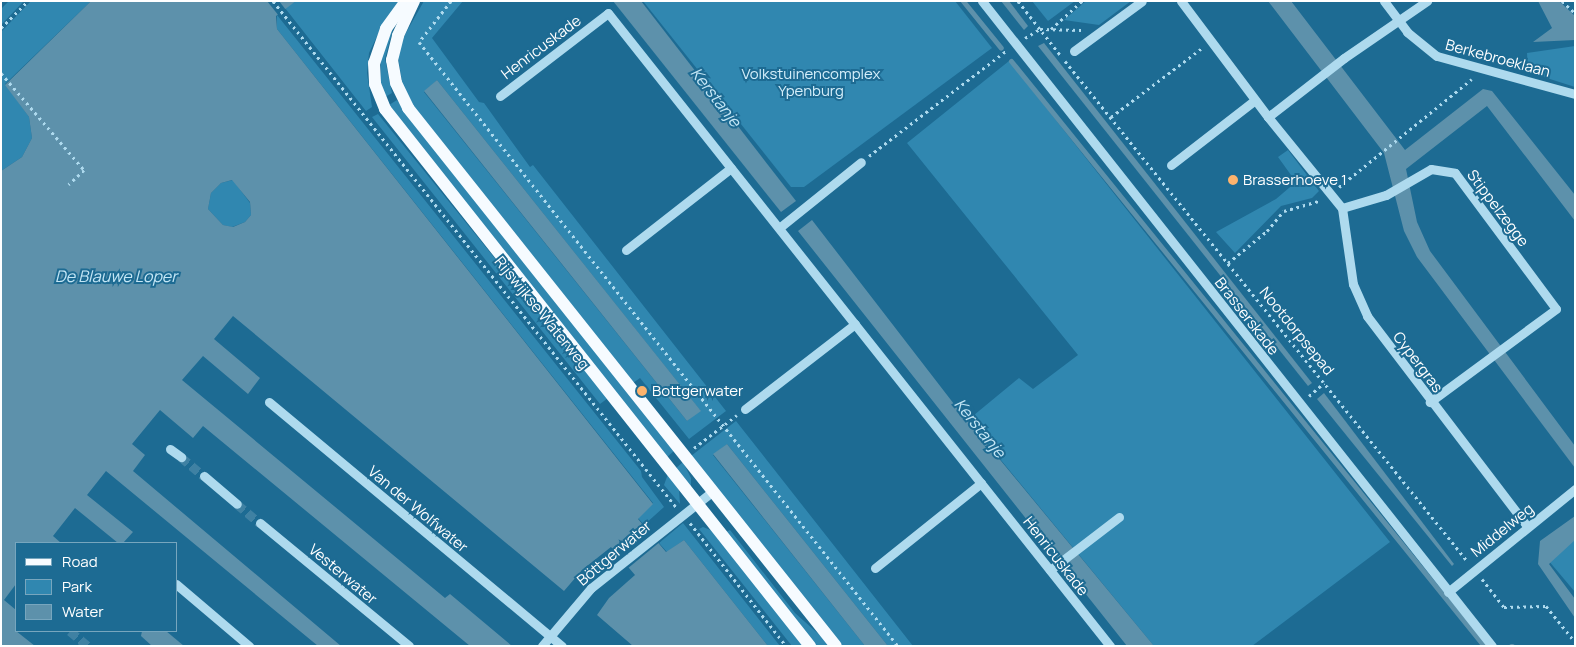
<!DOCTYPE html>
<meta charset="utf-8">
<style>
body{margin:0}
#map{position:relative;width:1576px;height:647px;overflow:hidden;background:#1d6b93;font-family:Manrope,sans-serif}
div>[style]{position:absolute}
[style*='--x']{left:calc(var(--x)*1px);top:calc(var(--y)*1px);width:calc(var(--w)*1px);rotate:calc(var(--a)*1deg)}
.green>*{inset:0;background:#3087b0}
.water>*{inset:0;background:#5d91ab}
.pier>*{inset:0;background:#1d6b93}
.stream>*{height:5px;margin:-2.5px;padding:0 2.5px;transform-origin:2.5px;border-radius:2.5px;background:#5d91ab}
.minor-tunnel>*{height:9px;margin-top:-4.5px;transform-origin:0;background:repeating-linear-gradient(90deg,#3f81a3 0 9px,transparent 0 13.5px)}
.path>*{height:3px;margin-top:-1.5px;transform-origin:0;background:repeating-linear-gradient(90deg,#aedaee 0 2.5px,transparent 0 6.5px)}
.minor>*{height:9px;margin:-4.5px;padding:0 4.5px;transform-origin:4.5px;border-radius:4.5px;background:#aedaee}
.major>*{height:12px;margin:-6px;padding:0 6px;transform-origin:6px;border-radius:6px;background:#f6fbff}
.dots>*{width:14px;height:14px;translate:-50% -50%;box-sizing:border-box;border:2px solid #1d6b93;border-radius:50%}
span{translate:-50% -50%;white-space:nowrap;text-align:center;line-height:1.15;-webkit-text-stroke:4px #1d6b93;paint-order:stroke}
.street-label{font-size:15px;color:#fff}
.park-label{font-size:15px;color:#d4eefa}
.poi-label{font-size:15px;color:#fff}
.left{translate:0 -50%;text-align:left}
.water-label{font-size:16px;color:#c5e7f6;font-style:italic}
.frame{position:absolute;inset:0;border:2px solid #fff;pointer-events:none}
.legend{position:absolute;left:15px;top:542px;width:162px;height:90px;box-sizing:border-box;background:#1d6b93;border:1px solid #77a6be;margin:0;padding:6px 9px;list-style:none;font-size:15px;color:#fff}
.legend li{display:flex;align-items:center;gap:10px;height:25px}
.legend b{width:25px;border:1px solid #77a6be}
</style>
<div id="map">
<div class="green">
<div style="clip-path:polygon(9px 1px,24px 1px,1px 25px,1px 9px)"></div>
<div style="clip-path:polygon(31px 1px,91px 1px,5px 84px,29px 117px,32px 138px,22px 157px,1px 171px,1px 32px)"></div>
<div style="clip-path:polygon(296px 1px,401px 1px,381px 28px,369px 53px,367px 73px,372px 107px,366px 111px,285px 8px)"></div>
<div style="clip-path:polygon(evenodd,424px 1px,463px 1px,432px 38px,479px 102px,484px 103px,530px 167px,533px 165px,726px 411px,689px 439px,640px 378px,633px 383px,404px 94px,398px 57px,403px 38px,424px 1px,437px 80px,700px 410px,687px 421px,424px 92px,437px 80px)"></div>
<div style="clip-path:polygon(643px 1px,955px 1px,992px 48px,804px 187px,791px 187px)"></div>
<div style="clip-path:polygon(1032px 1px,1075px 1px,1048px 21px)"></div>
<div style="clip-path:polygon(1086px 1px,1131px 1px,1099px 25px,1064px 20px)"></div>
<div style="clip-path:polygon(277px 15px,641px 471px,642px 477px,664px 507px,644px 525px,638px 518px,653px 503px,277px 29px)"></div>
<div style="clip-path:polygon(394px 25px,385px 59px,392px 93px,385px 97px,381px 84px,381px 56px)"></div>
<div style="clip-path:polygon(1575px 46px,1575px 87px,1528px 72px,1527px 53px)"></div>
<div style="clip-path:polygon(1009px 61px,1390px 542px,1252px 646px,1154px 646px,968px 420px,1019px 378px,1033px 389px,1078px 355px,907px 143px)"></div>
<div style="clip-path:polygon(397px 100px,675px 450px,666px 458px,389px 105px)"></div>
<div style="clip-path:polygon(378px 114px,608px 398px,600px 404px,372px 117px)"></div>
<div style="clip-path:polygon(1288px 150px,1319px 191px,1312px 198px,1281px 206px,1235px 253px,1216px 232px,1276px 199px,1296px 182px,1278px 157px)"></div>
<div style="clip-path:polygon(233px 180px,250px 203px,251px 215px,245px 222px,232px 227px,223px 225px,208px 209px,211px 193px,221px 183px)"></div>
<div style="clip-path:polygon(736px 421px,913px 646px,888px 646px,727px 444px,713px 455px,865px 646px,842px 646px,691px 456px)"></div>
<div style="clip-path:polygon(683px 462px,691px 478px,691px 487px,675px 469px)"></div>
<div style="clip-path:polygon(668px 474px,679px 490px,680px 504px,664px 485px)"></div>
<div style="clip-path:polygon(683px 523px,780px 646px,768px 646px,684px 540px,667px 552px,659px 543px)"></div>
<div style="clip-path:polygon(703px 527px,713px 531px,804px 646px,792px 646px,699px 529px)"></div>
<div style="clip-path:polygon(730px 530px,795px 613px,832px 646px,815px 646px,726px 532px)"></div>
<div style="clip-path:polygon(1575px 539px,1575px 592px,1548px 560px)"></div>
</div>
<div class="water">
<div style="clip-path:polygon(evenodd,91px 1px,296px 1px,276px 16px,277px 29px,653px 504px,638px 519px,666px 552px,684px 540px,768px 646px,633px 646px,597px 615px,609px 598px,635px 575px,611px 547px,582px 570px,564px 591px,233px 316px,214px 339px,260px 378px,248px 394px,203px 356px,182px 380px,445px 598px,450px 594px,512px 646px,470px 646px,203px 426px,193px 438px,160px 410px,132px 444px,145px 455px,133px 471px,341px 646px,318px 646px,106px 471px,87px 495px,133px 532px,123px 543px,118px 543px,75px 508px,53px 536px,61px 543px,16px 543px,16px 584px,4px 600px,16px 610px,16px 631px,35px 646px,1px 646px,1px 171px,22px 157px,32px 138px,29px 117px,5px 85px,91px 1px,232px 180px,250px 202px,251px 215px,245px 222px,233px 227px,223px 225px,208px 209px,211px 193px,221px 183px,232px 180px)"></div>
<div style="clip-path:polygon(613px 1px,641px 1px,796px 201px,781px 212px)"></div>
<div style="clip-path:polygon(1001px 1px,1009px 1px,1028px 26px,1024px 30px)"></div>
<div style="clip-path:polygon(1268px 1px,1291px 1px,1405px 150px,1483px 89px,1492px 91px,1575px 195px,1575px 221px,1487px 106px,1406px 169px,1417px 222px,1430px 251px,1575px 446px,1575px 468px,1417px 257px,1404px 231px,1384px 153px)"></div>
<div style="clip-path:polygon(1538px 1px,1559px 1px,1575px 16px,1575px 40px,1533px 42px,1552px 28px)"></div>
<div style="clip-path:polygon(1044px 43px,1312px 383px,1308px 386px,1038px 46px)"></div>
<div style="clip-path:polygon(437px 80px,701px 411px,687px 421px,424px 91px)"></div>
<div style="clip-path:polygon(812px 220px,954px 404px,1154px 646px,1127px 646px,798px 231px)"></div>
<div style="clip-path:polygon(1324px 393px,1454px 564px,1452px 566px,1317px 399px)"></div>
<div style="clip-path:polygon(727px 444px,888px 646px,865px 646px,713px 454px)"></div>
<div style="clip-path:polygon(1575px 516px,1575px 540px,1549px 564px,1575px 599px,1575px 618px,1538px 564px,1540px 541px)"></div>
<div style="clip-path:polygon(142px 631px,166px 631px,184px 646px,152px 646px,141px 636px)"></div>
</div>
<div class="pier">
<div style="clip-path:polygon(267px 1px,279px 1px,286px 10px,279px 16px)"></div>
<div style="clip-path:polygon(646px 524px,661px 541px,627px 569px,612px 552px)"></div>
</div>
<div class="stream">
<div style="--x:963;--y:1;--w:60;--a:51"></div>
<div style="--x:1011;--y:61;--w:752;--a:51.04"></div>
<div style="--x:1511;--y:646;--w:1;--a:0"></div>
</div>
<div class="minor-tunnel">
<div style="--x:181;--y:457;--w:30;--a:40"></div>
<div style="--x:237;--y:504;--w:30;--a:40"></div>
<div style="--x:70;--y:631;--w:23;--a:40"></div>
</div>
<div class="path">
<div style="--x:273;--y:1;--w:647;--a:51.46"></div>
<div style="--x:451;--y:1;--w:52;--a:128"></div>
<div style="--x:419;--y:42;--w:771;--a:51.58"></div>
<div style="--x:1018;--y:1;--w:70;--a:52"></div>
<div style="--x:1562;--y:1;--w:18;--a:43"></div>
<div style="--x:1;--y:28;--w:38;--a:-45"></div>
<div style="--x:1051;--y:29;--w:42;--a:-42.1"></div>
<div style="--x:1025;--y:38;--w:17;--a:-31"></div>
<div style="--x:1040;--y:29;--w:41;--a:1.4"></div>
<div style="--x:1065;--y:61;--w:643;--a:51.19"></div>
<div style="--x:1;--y:73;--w:128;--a:49.4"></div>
<div style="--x:84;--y:170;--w:21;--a:137"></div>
<div style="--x:1111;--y:117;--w:114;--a:-37.2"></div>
<div style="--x:869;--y:156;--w:174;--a:-37.5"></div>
<div style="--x:1339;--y:187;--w:171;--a:-39.1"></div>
<div style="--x:1228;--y:263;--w:50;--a:-39.4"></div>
<div style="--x:1267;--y:231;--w:26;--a:-50"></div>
<div style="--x:1284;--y:211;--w:37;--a:-16"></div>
<div style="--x:1309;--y:396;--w:20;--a:-41"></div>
<div style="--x:694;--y:448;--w:54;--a:-37.5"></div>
<div style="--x:690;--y:523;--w:156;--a:52"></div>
<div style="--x:1482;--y:579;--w:36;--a:52"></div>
<div style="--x:1504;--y:607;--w:42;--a:-1.4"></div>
<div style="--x:1546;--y:606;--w:46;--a:51.1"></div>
</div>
<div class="minor">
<div style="--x:982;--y:1;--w:822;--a:51.67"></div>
<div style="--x:1181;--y:1;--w:145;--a:53.1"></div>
<div style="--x:1268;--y:117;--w:117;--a:50.9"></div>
<div style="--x:1342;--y:208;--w:77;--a:81.8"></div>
<div style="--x:1353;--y:284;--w:35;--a:66"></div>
<div style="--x:1367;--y:316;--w:264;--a:52.7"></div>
<div style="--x:1384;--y:1;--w:39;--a:53"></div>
<div style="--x:1407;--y:32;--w:38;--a:39"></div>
<div style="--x:1437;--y:56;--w:143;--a:15.4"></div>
<div style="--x:1074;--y:51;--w:84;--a:-36.3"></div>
<div style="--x:500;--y:96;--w:136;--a:-37.5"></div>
<div style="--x:608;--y:13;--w:808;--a:51.58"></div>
<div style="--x:1268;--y:117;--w:96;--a:-37.8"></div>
<div style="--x:1344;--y:58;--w:101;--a:-34.5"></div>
<div style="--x:1171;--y:165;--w:106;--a:-37.7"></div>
<div style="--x:1342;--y:208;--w:46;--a:-16.5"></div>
<div style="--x:1386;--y:195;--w:52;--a:-30"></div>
<div style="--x:1431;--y:169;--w:24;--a:9"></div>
<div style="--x:1455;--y:173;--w:169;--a:53.4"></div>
<div style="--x:1556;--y:309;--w:157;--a:143.6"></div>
<div style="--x:779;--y:228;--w:105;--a:-38.8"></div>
<div style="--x:626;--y:250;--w:133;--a:-38"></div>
<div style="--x:269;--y:402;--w:381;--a:39.8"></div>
<div style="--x:745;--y:409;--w:139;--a:-37.7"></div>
<div style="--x:170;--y:449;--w:14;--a:36"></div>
<div style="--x:204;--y:476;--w:43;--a:40.3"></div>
<div style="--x:260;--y:523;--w:193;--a:39.5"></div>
<div style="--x:875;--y:568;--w:136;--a:-38.7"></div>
<div style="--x:1050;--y:570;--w:87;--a:-37.5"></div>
<div style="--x:176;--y:584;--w:96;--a:40.3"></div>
<div style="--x:1448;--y:592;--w:164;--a:-39"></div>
<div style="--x:542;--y:646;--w:76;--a:-49.8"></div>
<div style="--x:591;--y:588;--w:156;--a:-38.5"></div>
</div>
<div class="major">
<div style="--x:406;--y:1;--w:34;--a:126"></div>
<div style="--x:386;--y:29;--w:36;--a:109"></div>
<div style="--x:374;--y:63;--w:21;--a:87"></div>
<div style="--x:375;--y:84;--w:27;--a:68"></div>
<div style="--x:385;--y:109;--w:685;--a:51.64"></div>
<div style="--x:414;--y:1;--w:38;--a:115"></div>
<div style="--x:398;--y:36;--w:25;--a:104"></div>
<div style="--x:392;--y:60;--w:23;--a:80"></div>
<div style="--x:396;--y:83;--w:28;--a:64"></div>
<div style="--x:408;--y:108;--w:687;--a:51.5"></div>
</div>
<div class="dots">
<div style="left:1233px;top:180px;background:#fdb36d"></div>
<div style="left:642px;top:391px;background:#fdb36d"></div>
</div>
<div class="street-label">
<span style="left:541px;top:47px;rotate:-37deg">Henricuskade</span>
<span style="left:1498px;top:58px;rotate:15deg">Berkebroeklaan</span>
<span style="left:1498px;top:208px;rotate:53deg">Stippelzegge</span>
<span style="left:542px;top:313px;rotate:51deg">Rijswijkse Waterweg</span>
<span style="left:1247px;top:316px;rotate:52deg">Brasserskade</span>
<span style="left:1297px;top:331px;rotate:51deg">Nootdorpsepad</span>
<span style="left:1418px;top:362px;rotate:53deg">Cypergras</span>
<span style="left:418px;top:509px;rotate:40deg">Van der Wolfwater</span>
<span style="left:1502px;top:530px;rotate:-39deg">Middelweg</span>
<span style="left:614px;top:553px;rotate:-40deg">Böttgerwater</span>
<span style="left:1056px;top:556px;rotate:52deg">Henricuskade</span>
<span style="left:343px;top:574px;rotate:40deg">Vesterwater</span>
</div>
<div class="park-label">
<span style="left:811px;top:82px">Volkstuinencomplex<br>Ypenburg</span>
</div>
<div class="poi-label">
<span class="left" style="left:1243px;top:180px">Brasserhoeve 1</span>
<span class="left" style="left:652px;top:391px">Bottgerwater</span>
</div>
<div class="water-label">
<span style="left:716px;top:97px;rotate:52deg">Kerstanje</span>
<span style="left:116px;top:276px">De Blauwe Loper</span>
<span style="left:980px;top:428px;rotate:51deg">Kerstanje</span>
</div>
<div class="frame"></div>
<ul class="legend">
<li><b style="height:6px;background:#f6fbff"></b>Road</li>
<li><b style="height:14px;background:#3087b0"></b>Park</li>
<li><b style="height:14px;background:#5d91ab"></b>Water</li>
</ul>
</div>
